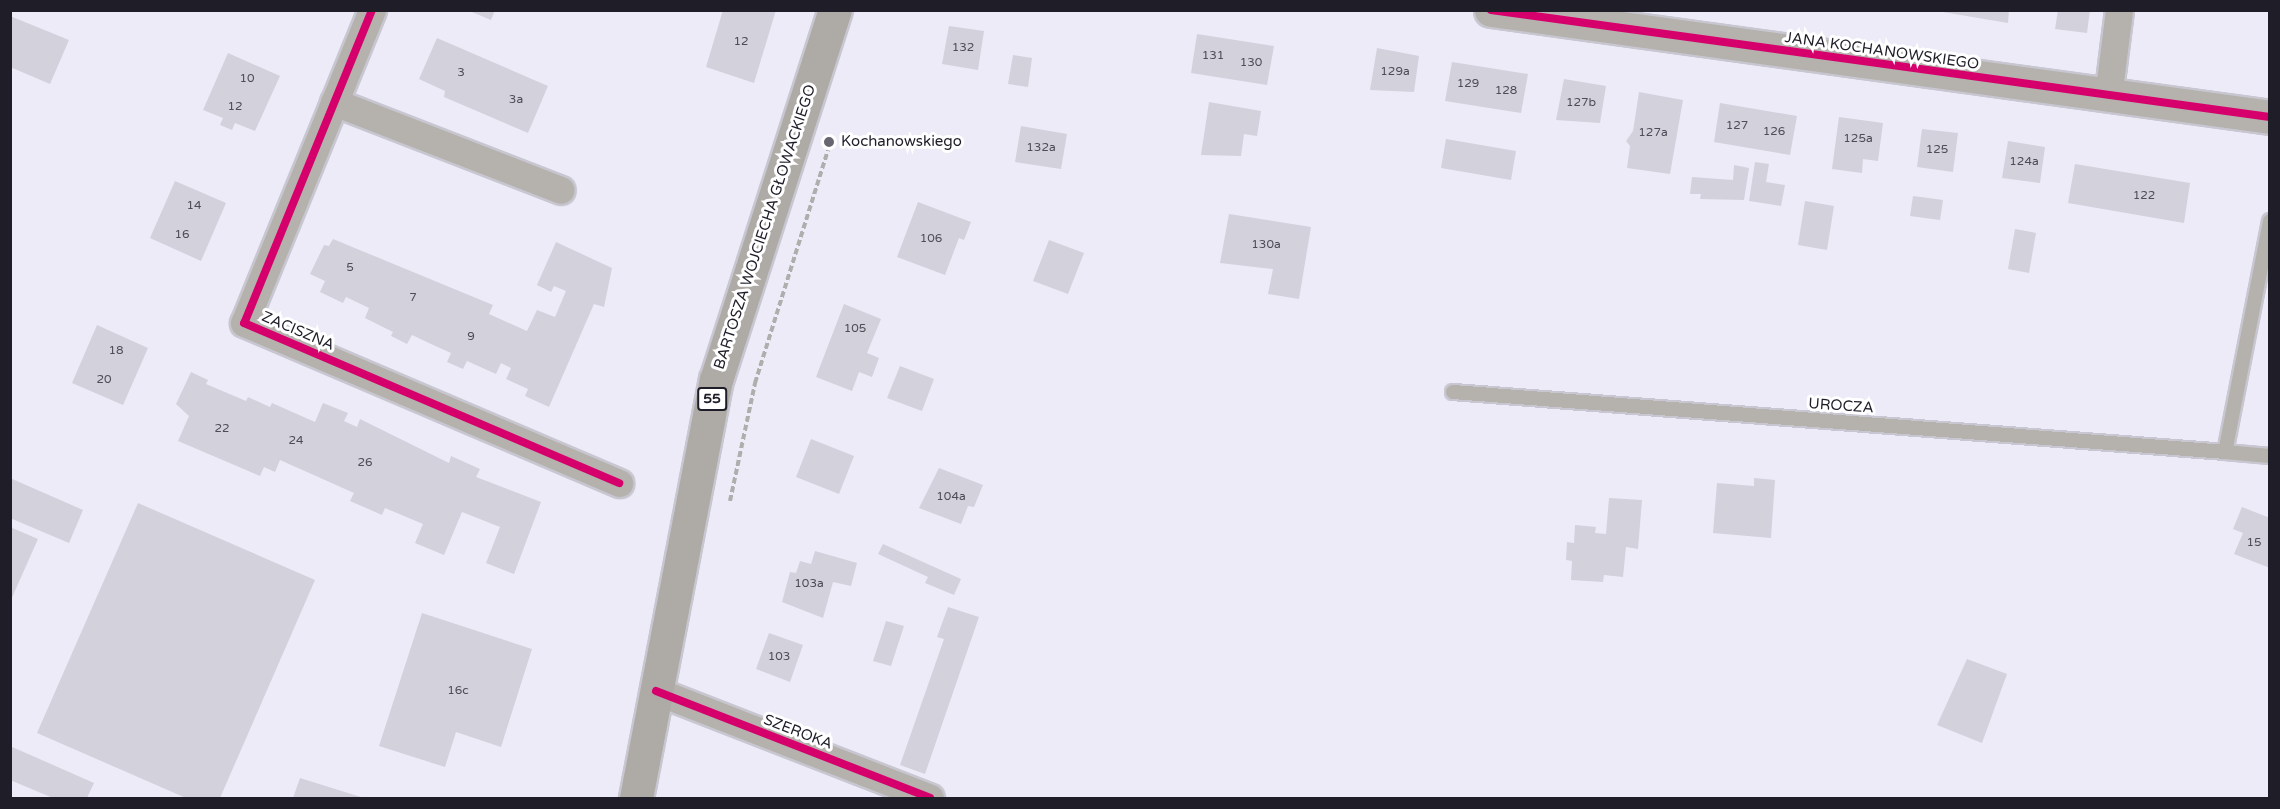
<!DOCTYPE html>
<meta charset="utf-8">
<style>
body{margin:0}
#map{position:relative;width:2280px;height:809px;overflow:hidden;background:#ecebf7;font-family:"Varela Round",sans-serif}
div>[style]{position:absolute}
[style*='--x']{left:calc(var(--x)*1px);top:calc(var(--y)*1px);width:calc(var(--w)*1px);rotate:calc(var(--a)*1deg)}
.building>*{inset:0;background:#d3d1dc}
.path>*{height:4px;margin-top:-2px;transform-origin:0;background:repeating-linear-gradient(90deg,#b0adad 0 6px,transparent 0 9px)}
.roads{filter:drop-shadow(2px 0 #c8c7d1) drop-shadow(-2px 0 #c8c7d1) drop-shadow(0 2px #c8c7d1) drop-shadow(0 -2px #c8c7d1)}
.service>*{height:14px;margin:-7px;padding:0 7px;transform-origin:7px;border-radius:7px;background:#b5b1ac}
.minor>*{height:27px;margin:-13.5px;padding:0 13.5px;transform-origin:13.5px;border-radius:13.5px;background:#b5b1ac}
.tertiary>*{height:33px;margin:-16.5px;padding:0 16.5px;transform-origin:16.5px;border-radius:16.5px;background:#b5b1ac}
.primary>*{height:33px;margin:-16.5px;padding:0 16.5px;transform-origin:16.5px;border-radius:16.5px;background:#aeaaa5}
.cycleway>*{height:8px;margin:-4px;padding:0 4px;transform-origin:4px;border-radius:4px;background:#d6006c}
.dots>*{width:16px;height:16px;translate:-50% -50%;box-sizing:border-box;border:3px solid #fff;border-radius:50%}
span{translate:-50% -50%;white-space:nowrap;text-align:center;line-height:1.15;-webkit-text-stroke:6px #fff;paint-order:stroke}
.number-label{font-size:12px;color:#4e4c57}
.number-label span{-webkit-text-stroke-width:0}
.shield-label span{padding:2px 4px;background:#fff;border:2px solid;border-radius:4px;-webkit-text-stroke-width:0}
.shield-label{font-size:14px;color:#1f1d28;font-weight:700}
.street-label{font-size:15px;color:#1f1d28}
.poi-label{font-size:15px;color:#1f1d28}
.left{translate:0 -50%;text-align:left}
.frame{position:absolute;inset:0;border:12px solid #1f1d28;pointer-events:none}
</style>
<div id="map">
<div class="building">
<div style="clip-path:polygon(467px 10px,495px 10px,491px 20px)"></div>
<div style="clip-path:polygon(723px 10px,776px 10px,754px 83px,706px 67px)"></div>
<div style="clip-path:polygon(1931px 10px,2009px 10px,2008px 23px)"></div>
<div style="clip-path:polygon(2058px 10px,2090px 10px,2087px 33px,2055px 29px)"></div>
<div style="clip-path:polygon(10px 16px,69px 40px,50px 84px,10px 67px)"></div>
<div style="clip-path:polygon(949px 26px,984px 31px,978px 70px,942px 64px)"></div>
<div style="clip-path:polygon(1197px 34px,1274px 46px,1267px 85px,1191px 73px)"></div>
<div style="clip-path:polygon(437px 38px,548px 86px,528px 133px,444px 97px,445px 91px,419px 79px)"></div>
<div style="clip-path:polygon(1377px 48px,1419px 56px,1414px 92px,1370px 90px)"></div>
<div style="clip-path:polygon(228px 53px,280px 76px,255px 131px,235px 123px,232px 130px,220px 125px,223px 118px,203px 110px)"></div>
<div style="clip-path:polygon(1013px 55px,1032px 58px,1028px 87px,1008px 84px)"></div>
<div style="clip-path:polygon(1452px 62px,1528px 74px,1521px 113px,1445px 101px)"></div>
<div style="clip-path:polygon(1564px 79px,1606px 86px,1600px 123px,1556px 120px)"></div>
<div style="clip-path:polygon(1639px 92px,1683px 100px,1670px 174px,1627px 168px,1630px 146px,1626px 141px,1633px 131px)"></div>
<div style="clip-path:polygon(1209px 102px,1261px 111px,1257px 136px,1244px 134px,1241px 156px,1201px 155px)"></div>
<div style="clip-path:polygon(1720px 103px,1797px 116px,1790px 155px,1714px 142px)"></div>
<div style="clip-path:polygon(1839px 117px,1883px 123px,1878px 161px,1863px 159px,1862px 173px,1832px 169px)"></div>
<div style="clip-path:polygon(1021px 126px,1067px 134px,1061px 169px,1015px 162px)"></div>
<div style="clip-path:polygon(1922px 129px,1958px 133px,1953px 172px,1917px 167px)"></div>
<div style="clip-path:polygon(1446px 139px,1516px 151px,1511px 180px,1441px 168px)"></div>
<div style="clip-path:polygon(2008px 141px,2045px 147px,2040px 183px,2002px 178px)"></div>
<div style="clip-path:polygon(1755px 162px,1769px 164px,1766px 182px,1785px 185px,1781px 206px,1749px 201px)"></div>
<div style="clip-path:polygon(2075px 164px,2190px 183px,2184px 223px,2068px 203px)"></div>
<div style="clip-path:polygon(1734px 165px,1749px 168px,1744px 200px,1700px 199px,1701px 194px,1690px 194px,1692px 177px,1733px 180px)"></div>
<div style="clip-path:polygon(175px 181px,226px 203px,201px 261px,150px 238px)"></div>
<div style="clip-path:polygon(1913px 196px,1943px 200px,1940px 220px,1910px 216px)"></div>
<div style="clip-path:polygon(1805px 201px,1834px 206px,1827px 250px,1798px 245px)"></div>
<div style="clip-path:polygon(918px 202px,971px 222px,964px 240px,959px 238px,945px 275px,897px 257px)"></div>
<div style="clip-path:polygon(1229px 214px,1311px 227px,1299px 299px,1268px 294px,1273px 269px,1220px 263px)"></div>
<div style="clip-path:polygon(2015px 229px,2036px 233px,2029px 273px,2008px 269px)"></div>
<div style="clip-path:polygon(333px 239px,493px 305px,489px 314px,527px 331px,537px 310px,555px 317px,566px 291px,554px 286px,551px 292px,537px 285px,556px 242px,612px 268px,604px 307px,594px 304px,549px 407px,525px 396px,528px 389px,506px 379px,511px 368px,501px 363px,496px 374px,467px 361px,463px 369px,447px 362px,451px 353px,431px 344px,412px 335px,407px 344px,391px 336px,393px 332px,365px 318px,369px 308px,346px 297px,343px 303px,320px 292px,325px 281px,310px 274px,324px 245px,329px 246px)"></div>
<div style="clip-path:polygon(1049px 240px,1084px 253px,1068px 294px,1033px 281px)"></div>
<div style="clip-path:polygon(844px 304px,881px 319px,867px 353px,879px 358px,872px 377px,859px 372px,852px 391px,816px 377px)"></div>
<div style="clip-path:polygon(97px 325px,148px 348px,123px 405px,72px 383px)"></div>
<div style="clip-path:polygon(900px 366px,934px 379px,922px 411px,887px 398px)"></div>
<div style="clip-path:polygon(191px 372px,208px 380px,206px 384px,246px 401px,248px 397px,270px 407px,272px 403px,315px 422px,323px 403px,348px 413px,344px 421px,357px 427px,360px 419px,449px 463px,451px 456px,480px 469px,476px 477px,541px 502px,514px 574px,486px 563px,500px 527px,462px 512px,444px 555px,415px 543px,423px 524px,385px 508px,382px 515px,350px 501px,354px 493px,280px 460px,275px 472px,264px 467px,260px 476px,178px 441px,189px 416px,176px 404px)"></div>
<div style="clip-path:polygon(811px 439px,854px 456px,839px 494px,796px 477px)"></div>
<div style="clip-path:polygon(939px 468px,983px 485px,974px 507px,968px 506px,961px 524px,919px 508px)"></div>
<div style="clip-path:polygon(10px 478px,83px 510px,69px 543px,10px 518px)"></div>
<div style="clip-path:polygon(1754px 478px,1775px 480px,1771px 538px,1713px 533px,1717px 483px,1754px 486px)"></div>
<div style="clip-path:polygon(1609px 498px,1642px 500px,1638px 549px,1626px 547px,1623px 577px,1604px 575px,1603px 582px,1571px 580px,1572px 561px,1566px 560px,1567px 542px,1574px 543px,1575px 525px,1596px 527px,1595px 533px,1606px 534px)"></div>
<div style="clip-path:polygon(138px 503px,315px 580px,220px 798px,186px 798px,37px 733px)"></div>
<div style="clip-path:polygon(2242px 507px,2270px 518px,2270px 568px,2234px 554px,2243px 533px,2233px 529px)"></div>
<div style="clip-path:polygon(10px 527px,38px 539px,10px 602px)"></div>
<div style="clip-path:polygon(883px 544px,961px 579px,954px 595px,925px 583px,928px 577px,878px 554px)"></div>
<div style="clip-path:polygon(815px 551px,857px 563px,851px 586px,833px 582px,823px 618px,782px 602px,790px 572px,796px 573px,800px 561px,811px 564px)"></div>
<div style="clip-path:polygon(948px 607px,979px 617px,925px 774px,900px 765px,944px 639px,937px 637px)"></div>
<div style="clip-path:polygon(422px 613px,532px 649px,501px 747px,456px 732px,445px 767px,379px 746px)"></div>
<div style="clip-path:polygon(886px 621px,904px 626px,891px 666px,873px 661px)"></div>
<div style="clip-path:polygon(769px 633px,803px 645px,790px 682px,756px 669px)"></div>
<div style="clip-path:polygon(1967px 659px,2007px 674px,1982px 743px,1937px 725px)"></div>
<div style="clip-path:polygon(10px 746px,94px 783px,87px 798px,53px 798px,10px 780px)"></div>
<div style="clip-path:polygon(300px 778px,364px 798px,293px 798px)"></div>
</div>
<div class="path">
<div style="--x:730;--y:501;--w:121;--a:-78"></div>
<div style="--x:755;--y:383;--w:244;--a:-72.6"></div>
</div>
<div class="roads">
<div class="service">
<div style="--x:2270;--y:221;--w:235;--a:101"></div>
<div style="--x:2225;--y:452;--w:45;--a:5.1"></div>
<div style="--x:1453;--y:392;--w:774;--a:4.44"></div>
</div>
<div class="minor">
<div style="--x:372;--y:10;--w:338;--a:112.2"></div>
<div style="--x:244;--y:323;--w:408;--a:23.1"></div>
<div style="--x:2108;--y:97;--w:88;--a:-82.8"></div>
<div style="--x:334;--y:102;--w:243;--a:21.2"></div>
<div style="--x:656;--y:691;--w:294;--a:21.3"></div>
</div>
<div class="tertiary">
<div style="--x:1491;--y:10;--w:786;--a:7.82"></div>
</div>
<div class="primary">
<div style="--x:636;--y:798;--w:426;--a:-79.2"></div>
<div style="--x:716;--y:380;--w:389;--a:-72.2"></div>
</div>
</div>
<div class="cycleway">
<div style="--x:372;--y:10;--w:338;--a:112.2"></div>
<div style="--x:244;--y:323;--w:408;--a:23.1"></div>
<div style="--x:1491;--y:10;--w:786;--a:7.82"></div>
<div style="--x:656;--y:691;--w:294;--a:21.3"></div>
</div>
<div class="dots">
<div style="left:829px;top:142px;background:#676570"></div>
</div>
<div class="number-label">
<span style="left:741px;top:42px">12</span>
<span style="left:963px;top:48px">132</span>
<span style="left:1213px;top:56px">131</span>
<span style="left:1251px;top:63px">130</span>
<span style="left:1395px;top:72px">129a</span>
<span style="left:461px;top:73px">3</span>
<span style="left:247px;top:79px">10</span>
<span style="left:1468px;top:84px">129</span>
<span style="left:1506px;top:91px">128</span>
<span style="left:516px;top:100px">3a</span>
<span style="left:1581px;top:103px">127b</span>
<span style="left:235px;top:107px">12</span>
<span style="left:1737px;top:126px">127</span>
<span style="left:1774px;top:132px">126</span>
<span style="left:1653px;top:133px">127a</span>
<span style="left:1858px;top:139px">125a</span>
<span style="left:1041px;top:148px">132a</span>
<span style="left:1937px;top:150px">125</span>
<span style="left:2024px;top:162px">124a</span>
<span style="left:2144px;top:196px">122</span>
<span style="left:194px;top:206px">14</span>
<span style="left:182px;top:235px">16</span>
<span style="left:931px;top:239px">106</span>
<span style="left:1266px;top:245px">130a</span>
<span style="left:350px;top:268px">5</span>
<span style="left:413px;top:298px">7</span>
<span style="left:855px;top:329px">105</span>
<span style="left:471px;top:337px">9</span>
<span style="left:116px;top:351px">18</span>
<span style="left:104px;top:380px">20</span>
<span style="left:222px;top:429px">22</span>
<span style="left:296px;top:441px">24</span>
<span style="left:365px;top:463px">26</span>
<span style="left:951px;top:497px">104a</span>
<span style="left:2254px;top:543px">15</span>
<span style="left:809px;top:584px">103a</span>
<span style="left:779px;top:657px">103</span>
<span style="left:458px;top:691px">16c</span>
</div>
<div class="shield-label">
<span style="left:712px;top:399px">55</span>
</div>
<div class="street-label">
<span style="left:1882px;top:51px;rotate:8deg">JANA KOCHANOWSKIEGO</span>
<span style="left:765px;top:227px;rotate:-72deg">BARTOSZA WOJCIECHA GŁOWACKIEGO</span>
<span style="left:298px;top:331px;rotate:23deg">ZACISZNA</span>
<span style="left:1841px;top:406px;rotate:4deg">UROCZA</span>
<span style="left:798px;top:732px;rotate:21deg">SZEROKA</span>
</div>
<div class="poi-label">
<span class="left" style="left:841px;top:142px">Kochanowskiego</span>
</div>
<div class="frame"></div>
</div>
